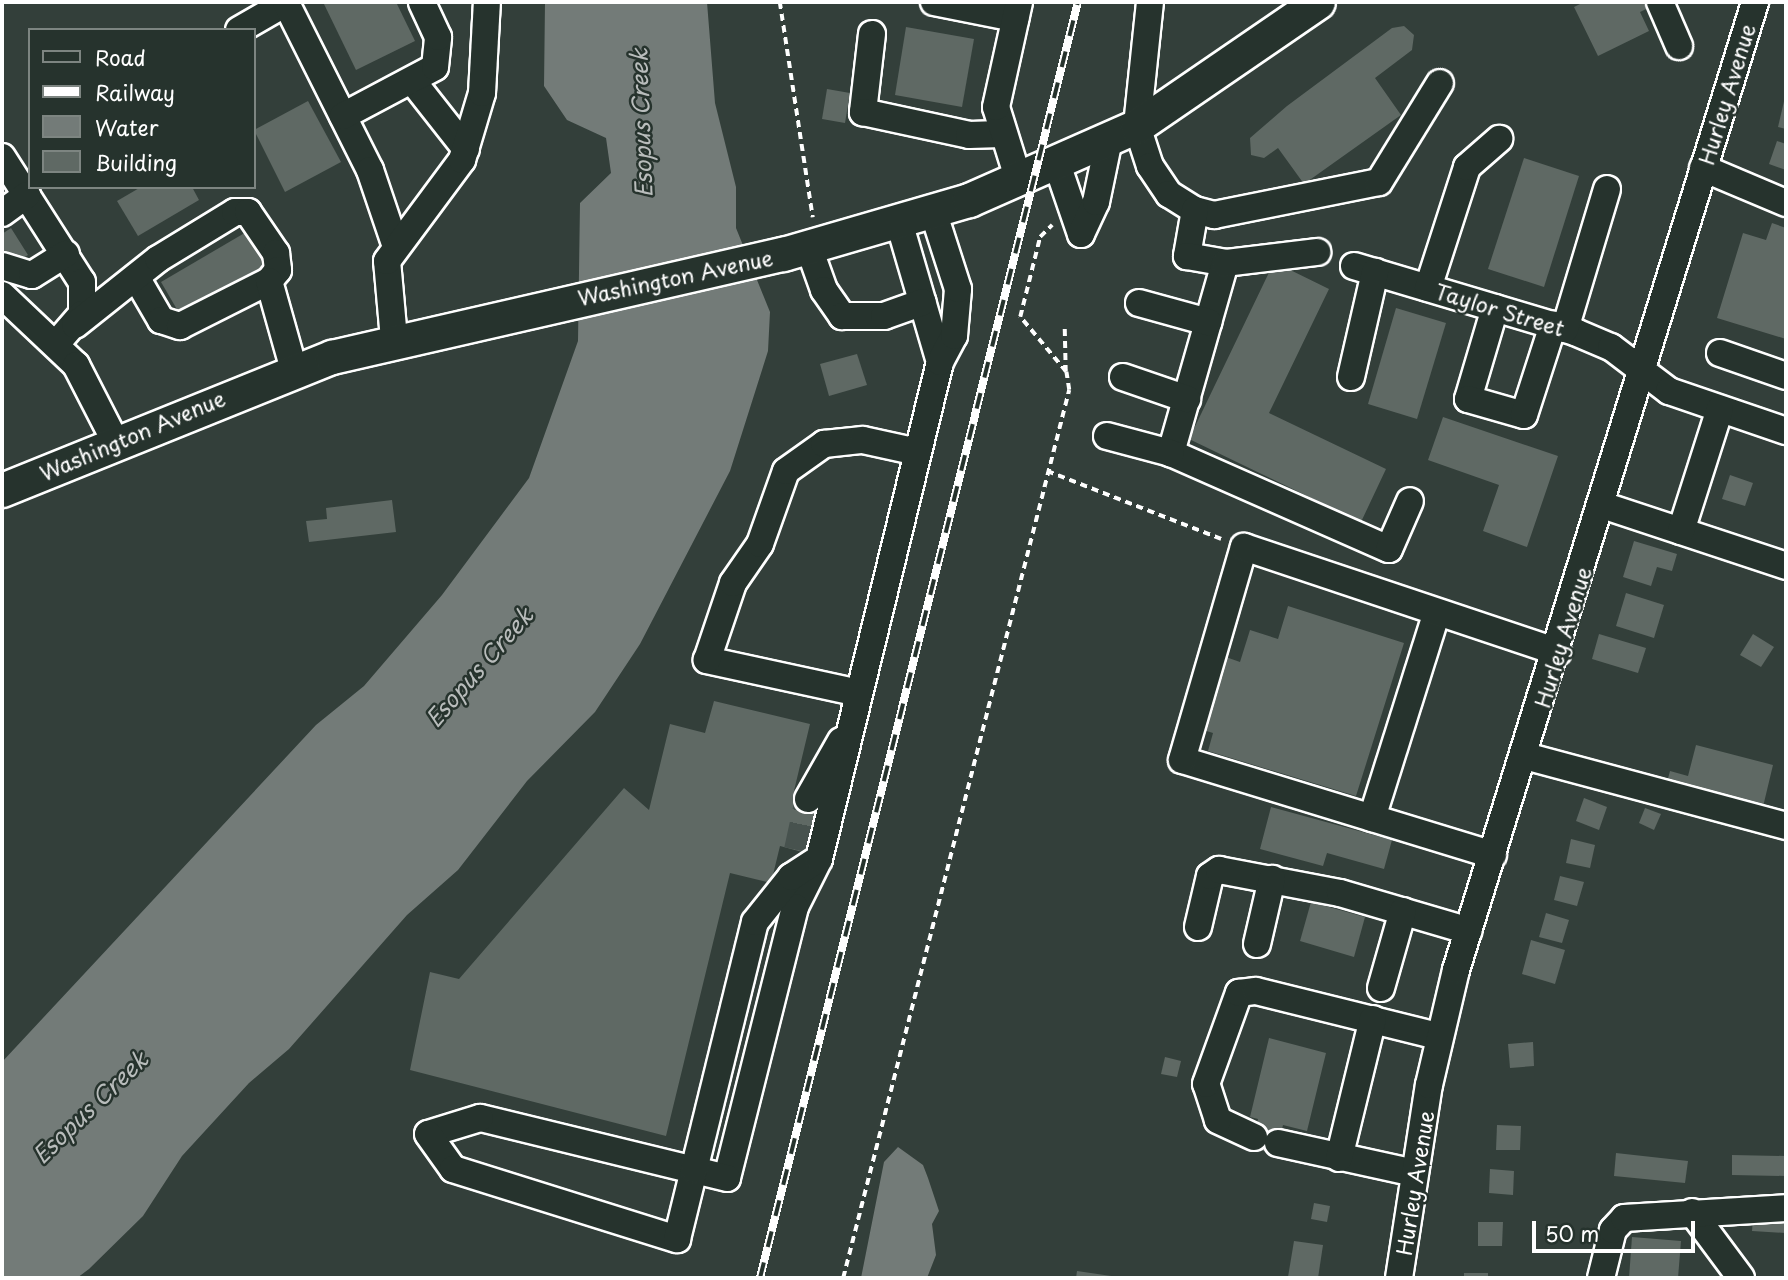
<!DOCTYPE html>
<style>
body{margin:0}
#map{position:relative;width:1788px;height:1280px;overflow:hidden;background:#333f3a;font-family:"Playpen Sans",sans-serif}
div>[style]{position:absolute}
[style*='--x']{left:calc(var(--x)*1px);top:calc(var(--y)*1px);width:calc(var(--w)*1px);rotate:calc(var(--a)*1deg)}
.water>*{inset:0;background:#737b78}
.building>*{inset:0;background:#5f6964}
.minor-tunnel>*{height:26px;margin-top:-13px;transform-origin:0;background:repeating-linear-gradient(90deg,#47524e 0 26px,transparent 0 39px)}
.path>*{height:3.5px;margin-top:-1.75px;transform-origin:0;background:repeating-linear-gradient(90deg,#fff 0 7px,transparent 0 12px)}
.roads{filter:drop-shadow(2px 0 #fff) drop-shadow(-2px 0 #fff) drop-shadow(0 2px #fff) drop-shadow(0 -2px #fff)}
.minor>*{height:26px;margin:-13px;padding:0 13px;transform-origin:13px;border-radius:13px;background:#26332d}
.major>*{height:33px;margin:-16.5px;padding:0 16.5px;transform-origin:16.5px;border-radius:16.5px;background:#26332d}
.rail>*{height:8px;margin-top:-4px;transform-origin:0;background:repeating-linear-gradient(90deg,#26332d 0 16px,#fff 0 32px);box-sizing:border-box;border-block:2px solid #fff}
span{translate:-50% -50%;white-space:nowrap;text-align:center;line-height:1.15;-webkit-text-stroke:5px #26332d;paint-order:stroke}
.street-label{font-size:21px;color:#fff}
.water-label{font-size:23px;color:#b9bdbc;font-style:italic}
.frame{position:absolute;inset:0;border:4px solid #fff;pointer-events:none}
.legend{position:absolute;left:28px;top:28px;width:228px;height:161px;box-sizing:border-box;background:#26332d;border:2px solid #7d8581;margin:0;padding:9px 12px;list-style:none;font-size:21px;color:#fff}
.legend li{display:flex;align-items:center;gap:14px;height:35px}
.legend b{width:35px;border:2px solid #7d8581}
.scale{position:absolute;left:1532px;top:1221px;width:163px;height:32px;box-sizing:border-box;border:4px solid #fff;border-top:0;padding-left:9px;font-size:21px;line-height:24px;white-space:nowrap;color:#fff;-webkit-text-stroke:5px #26332d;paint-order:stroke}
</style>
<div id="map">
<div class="water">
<div style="clip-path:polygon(545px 2px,707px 2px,715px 103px,736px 187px,736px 228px,770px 312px,768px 351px,730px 471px,640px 644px,595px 712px,527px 781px,458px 870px,407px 915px,289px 1049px,249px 1083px,182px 1156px,143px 1216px,89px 1269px,77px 1278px,2px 1278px,2px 1062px,316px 725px,364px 686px,442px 595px,529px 478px,578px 341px,580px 203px,611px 173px,606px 138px,567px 120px,544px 86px)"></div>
<div style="clip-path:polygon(898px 1147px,923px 1165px,928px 1178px,939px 1211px,932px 1224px,936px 1255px,927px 1278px,861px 1278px,884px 1162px)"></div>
</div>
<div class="building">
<div style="clip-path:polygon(323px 2px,396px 2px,415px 41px,356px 70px)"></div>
<div style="clip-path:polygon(1584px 2px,1661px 2px,1640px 12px,1649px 31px,1598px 56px,1574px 7px)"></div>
<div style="clip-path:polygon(1404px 26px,1414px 35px,1412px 50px,1375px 78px,1401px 115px,1304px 184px,1278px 148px,1264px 158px,1251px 155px,1250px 138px,1287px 106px,1392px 28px)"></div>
<div style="clip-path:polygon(906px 27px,974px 39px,962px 107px,895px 95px)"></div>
<div style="clip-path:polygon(827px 89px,850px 93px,845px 123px,822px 119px)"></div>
<div style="clip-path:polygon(1785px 97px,1786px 97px,1786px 129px,1778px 127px)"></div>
<div style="clip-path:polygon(308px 101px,341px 162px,285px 192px,254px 130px)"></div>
<div style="clip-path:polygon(1777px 141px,1786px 144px,1786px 170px,1769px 164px)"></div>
<div style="clip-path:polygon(1524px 158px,1579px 176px,1544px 287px,1488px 269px)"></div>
<div style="clip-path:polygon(141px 187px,192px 187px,199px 200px,138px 236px,117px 201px)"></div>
<div style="clip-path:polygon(1772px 223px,1786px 228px,1786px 339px,1717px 318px,1743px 233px,1766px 240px)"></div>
<div style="clip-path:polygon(11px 228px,28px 255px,14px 264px,6px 253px,2px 255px,2px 234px)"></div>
<div style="clip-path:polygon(248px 231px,269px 267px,182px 318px,161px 282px)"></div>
<div style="clip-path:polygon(1274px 262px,1329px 289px,1269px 413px,1386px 469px,1361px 522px,1189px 439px)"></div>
<div style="clip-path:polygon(1396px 308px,1446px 323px,1417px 419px,1368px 404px)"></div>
<div style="clip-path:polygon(857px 354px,867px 385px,829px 396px,820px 364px)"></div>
<div style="clip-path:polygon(1443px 417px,1558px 456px,1527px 547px,1483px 531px,1499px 485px,1428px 460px)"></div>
<div style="clip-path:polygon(1730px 475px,1753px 483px,1745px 506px,1722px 499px)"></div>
<div style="clip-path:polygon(392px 500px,396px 532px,309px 542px,306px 521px,327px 519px,326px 508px)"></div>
<div style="clip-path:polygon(1634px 541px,1677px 554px,1672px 571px,1657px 567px,1651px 586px,1623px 577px)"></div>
<div style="clip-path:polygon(1626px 593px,1664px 605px,1654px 638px,1616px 626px)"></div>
<div style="clip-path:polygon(1288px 606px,1404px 643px,1356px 796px,1208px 751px,1213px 733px,1200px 729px,1223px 656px,1240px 662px,1250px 630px,1278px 639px)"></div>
<div style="clip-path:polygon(1599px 634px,1646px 648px,1638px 673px,1592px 659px)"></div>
<div style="clip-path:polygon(1753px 634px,1774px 647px,1761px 667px,1740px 655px)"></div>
<div style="clip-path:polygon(714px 701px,810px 724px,793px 795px,818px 802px,806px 853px,780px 846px,771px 883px,730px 873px,666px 1136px,410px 1070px,430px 972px,459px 979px,624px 788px,649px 810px,670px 724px,705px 733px)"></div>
<div style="clip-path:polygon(1696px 745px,1773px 765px,1762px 811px,1666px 786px,1670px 771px,1688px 776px)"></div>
<div style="clip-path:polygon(1584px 798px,1607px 807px,1599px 830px,1576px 821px)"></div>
<div style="clip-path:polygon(1271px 807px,1392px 840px,1384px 869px,1327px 853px,1323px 866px,1260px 849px)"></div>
<div style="clip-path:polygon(1645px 808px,1661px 814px,1654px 830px,1639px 823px)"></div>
<div style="clip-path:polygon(1571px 839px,1595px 845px,1590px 868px,1566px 863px)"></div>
<div style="clip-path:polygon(1560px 876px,1584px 882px,1577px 906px,1554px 900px)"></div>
<div style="clip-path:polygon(1311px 902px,1365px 917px,1354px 957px,1300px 941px)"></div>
<div style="clip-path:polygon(1546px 913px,1569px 920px,1562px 943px,1539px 937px)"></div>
<div style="clip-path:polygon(1531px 940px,1565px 950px,1555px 984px,1522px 974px)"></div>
<div style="clip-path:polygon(1269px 1038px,1326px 1053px,1307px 1131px,1283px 1125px,1276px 1154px,1251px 1148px,1258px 1119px,1250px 1117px)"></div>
<div style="clip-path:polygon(1533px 1042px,1534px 1066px,1510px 1068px,1508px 1044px)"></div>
<div style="clip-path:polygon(1165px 1057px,1181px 1061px,1177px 1077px,1161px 1074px)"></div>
<div style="clip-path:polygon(1497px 1125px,1521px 1126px,1520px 1150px,1496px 1150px)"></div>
<div style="clip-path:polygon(1616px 1153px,1688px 1161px,1685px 1183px,1614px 1176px)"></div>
<div style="clip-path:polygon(1732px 1155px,1786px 1156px,1786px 1176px,1732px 1175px)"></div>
<div style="clip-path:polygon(1490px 1169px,1514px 1171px,1513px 1195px,1489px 1193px)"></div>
<div style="clip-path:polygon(1314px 1203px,1330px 1206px,1327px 1222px,1311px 1219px)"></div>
<div style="clip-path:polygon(1753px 1219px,1786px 1221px,1786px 1233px,1752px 1231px)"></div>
<div style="clip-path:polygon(1478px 1222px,1503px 1222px,1502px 1246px,1478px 1246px)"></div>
<div style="clip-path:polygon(1632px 1237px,1681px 1241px,1678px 1278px,1629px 1278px)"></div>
<div style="clip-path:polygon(1294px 1241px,1323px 1245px,1318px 1278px,1288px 1277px)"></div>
<div style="clip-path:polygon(1077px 1271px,1118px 1277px,1118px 1278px,1076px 1278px)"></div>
<div style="clip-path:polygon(1464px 1273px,1488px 1273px,1488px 1278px,1464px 1278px)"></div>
</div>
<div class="minor-tunnel">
<div style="--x:797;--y:850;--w:52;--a:-77.8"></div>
</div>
<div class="path">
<div style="--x:780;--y:2;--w:218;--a:81.3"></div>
<div style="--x:1065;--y:329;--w:43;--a:88.7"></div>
<div style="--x:1047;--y:471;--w:187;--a:21.3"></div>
<div style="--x:843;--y:1278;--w:916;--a:-75.72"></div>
<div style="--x:1069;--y:390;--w:18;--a:-99"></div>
<div style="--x:1066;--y:372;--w:72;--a:-129.9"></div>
<div style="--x:1020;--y:317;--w:82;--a:-76"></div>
<div style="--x:1040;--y:237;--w:17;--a:-45"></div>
</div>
<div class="roads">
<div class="minor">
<div style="--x:934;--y:2;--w:83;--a:11.2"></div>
<div style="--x:1150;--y:2;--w:125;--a:96"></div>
<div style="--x:1137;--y:126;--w:42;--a:72"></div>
<div style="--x:1150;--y:166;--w:34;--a:56"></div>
<div style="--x:1169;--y:194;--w:31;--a:32"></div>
<div style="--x:1195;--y:210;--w:20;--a:15"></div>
<div style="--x:1214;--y:215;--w:168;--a:-11.3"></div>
<div style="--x:1379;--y:182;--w:116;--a:-58.4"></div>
<div style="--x:1660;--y:2;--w:48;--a:66.6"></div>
<div style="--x:239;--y:30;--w:54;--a:-29.9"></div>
<div style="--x:286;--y:3;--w:187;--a:63.3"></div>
<div style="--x:370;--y:170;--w:78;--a:71.3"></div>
<div style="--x:872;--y:34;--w:79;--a:96.6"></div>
<div style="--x:863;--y:112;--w:108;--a:12.2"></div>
<div style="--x:969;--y:135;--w:32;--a:-2"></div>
<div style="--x:414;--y:83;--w:84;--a:51.8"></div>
<div style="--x:343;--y:116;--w:104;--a:-28"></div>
<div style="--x:435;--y:67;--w:30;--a:-84"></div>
<div style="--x:438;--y:37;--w:38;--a:-115"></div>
<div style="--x:2;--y:157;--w:148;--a:57.4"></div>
<div style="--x:82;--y:282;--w:32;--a:90"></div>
<div style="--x:82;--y:314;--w:37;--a:131"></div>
<div style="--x:1057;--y:164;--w:74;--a:71.1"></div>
<div style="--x:1703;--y:168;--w:90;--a:22.9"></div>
<div style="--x:1019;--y:181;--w:77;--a:-107.3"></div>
<div style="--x:996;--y:107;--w:107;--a:-77.6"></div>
<div style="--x:1195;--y:210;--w:47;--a:99.9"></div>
<div style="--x:1187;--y:256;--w:39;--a:10"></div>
<div style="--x:1225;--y:263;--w:198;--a:105.9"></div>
<div style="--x:1171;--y:453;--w:238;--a:23.8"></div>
<div style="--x:1389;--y:549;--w:52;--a:-66.4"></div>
<div style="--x:2;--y:213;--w:31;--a:-36"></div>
<div style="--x:899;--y:222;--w:146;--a:73.7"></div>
<div style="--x:1081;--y:234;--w:35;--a:-65"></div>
<div style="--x:1096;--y:202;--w:64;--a:-78.3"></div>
<div style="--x:808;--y:245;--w:48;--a:70.4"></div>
<div style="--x:824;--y:290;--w:32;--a:55"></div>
<div style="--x:842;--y:316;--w:42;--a:0"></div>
<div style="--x:884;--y:316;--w:41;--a:-19.7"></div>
<div style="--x:1225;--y:263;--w:93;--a:-6.8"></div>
<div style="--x:2;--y:266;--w:31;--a:17"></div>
<div style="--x:32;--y:275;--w:40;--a:-32"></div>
<div style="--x:1354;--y:266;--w:231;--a:16.6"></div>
<div style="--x:1575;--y:332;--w:39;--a:23"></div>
<div style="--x:1611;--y:347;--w:73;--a:37.2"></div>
<div style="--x:1669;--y:391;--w:124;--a:18.9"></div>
<div style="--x:136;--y:277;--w:50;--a:59.8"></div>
<div style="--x:161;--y:320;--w:20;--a:18"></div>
<div style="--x:180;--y:326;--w:100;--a:-26.8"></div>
<div style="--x:1428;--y:288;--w:127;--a:-72.1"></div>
<div style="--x:1467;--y:167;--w:43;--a:-41.2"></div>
<div style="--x:2;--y:295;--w:102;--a:43.4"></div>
<div style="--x:76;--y:365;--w:85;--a:62.8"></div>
<div style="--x:1139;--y:303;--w:72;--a:15.4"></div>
<div style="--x:1495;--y:308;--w:95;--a:106.5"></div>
<div style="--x:1468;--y:399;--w:58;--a:15.9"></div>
<div style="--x:1524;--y:415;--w:95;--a:-72.1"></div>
<div style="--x:75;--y:325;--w:106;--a:-38.5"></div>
<div style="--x:158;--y:259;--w:90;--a:-31.4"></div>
<div style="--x:235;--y:212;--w:13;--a:0"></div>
<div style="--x:248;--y:212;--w:50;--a:55.7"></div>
<div style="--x:276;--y:253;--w:17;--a:83"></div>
<div style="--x:278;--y:270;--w:14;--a:129"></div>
<div style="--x:269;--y:281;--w:92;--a:74.3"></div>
<div style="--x:1565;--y:329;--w:146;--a:-73.3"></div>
<div style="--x:394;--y:339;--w:78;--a:-95.1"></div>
<div style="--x:387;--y:261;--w:126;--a:-53.4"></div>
<div style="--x:462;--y:160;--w:70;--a:-73.4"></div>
<div style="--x:482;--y:93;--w:91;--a:-86.9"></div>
<div style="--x:1720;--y:353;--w:70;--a:19.2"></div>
<div style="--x:1123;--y:377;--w:68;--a:19"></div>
<div style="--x:1351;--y:377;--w:108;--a:-77.1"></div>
<div style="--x:1107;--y:436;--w:66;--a:14.9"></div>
<div style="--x:1602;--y:505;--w:194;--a:18.3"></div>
<div style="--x:1681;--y:531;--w:128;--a:-72.3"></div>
<div style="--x:859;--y:693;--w:156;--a:-167.8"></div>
<div style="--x:707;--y:660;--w:81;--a:-71.3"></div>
<div style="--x:733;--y:583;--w:47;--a:-55.3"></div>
<div style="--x:760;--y:544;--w:77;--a:-70.4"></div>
<div style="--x:786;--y:471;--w:47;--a:-35.4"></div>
<div style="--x:824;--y:444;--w:39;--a:-6"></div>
<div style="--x:863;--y:440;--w:56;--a:12.3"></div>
<div style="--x:1525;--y:756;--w:270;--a:15"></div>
<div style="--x:808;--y:799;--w:67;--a:-60.4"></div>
<div style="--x:1372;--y:818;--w:213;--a:-72.5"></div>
<div style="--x:1493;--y:855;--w:325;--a:-163"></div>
<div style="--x:1182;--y:760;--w:222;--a:-73.8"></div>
<div style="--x:1244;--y:547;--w:331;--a:18.5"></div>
<div style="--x:819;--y:859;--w:54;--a:116.6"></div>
<div style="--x:795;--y:907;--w:279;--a:104.1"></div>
<div style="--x:727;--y:1178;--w:34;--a:-166"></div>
<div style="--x:694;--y:1170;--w:220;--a:-166.3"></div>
<div style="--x:480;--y:1118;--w:54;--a:162.9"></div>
<div style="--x:428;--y:1134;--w:43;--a:54.5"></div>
<div style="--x:453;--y:1169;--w:235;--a:17.4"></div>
<div style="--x:677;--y:1239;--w:71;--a:-76.2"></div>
<div style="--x:694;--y:1170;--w:255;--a:-76.2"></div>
<div style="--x:755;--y:922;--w:58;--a:-51.3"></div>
<div style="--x:791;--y:877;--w:33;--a:-33"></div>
<div style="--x:819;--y:859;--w:512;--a:-76.32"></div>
<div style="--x:940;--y:362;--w:30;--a:-62"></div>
<div style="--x:954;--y:336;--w:47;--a:-85.1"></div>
<div style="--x:958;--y:289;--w:82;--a:-107.8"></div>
<div style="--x:1198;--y:927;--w:52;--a:-76.8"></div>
<div style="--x:1210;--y:876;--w:11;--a:-34"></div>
<div style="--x:1219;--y:870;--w:123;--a:10.8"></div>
<div style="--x:1340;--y:893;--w:134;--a:16.4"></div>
<div style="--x:1257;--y:944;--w:67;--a:-77"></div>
<div style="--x:1381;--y:988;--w:80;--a:-74.1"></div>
<div style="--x:1254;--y:1137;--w:40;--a:-155"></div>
<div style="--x:1218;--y:1120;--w:38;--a:-108"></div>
<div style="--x:1206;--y:1084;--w:97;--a:-70.1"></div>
<div style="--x:1239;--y:993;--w:17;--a:-7"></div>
<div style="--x:1256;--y:991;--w:187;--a:13.9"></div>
<div style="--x:1278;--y:1143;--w:140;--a:12.4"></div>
<div style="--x:1339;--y:1158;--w:143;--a:-76.3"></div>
<div style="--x:1692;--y:1212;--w:82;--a:53.4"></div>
<div style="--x:1399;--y:1278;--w:195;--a:-81.2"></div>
<div style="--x:1429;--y:1085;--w:118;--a:-76.8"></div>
<div style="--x:1456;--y:970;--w:1013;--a:-72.83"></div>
<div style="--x:1601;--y:1278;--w:49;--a:-76"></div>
<div style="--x:1613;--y:1230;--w:16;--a:-47"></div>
<div style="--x:1624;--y:1218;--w:162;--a:-3.5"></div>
</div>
<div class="major">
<div style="--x:2;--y:490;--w:356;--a:-22"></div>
<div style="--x:332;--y:357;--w:463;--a:-12.9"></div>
<div style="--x:783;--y:254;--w:194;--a:-16.2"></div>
<div style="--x:969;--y:200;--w:184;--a:-23.8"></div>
<div style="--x:1137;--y:126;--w:219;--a:-34.4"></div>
</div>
</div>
<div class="rail">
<div style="--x:760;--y:1278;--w:1315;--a:-76.01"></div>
</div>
<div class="street-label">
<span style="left:1726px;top:94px;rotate:-73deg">Hurley Avenue</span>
<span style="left:675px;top:277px;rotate:-12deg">Washington Avenue</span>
<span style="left:1500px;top:309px;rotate:17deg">Taylor Street</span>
<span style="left:132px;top:435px;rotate:-23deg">Washington Avenue</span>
<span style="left:1562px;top:637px;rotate:-73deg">Hurley Avenue</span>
<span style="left:1414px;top:1183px;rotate:-81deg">Hurley Avenue</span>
</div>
<div class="water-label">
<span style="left:641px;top:123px;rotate:-92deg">Esopus Creek</span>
<span style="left:479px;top:667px;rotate:-49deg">Esopus Creek</span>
<span style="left:90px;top:1107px;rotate:-44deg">Esopus Creek</span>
</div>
<div class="frame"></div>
<ul class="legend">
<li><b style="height:9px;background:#26332d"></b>Road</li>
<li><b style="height:9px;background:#fff"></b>Railway</li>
<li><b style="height:19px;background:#737b78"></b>Water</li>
<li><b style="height:19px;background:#5f6964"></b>Building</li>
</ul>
<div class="scale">50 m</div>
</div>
